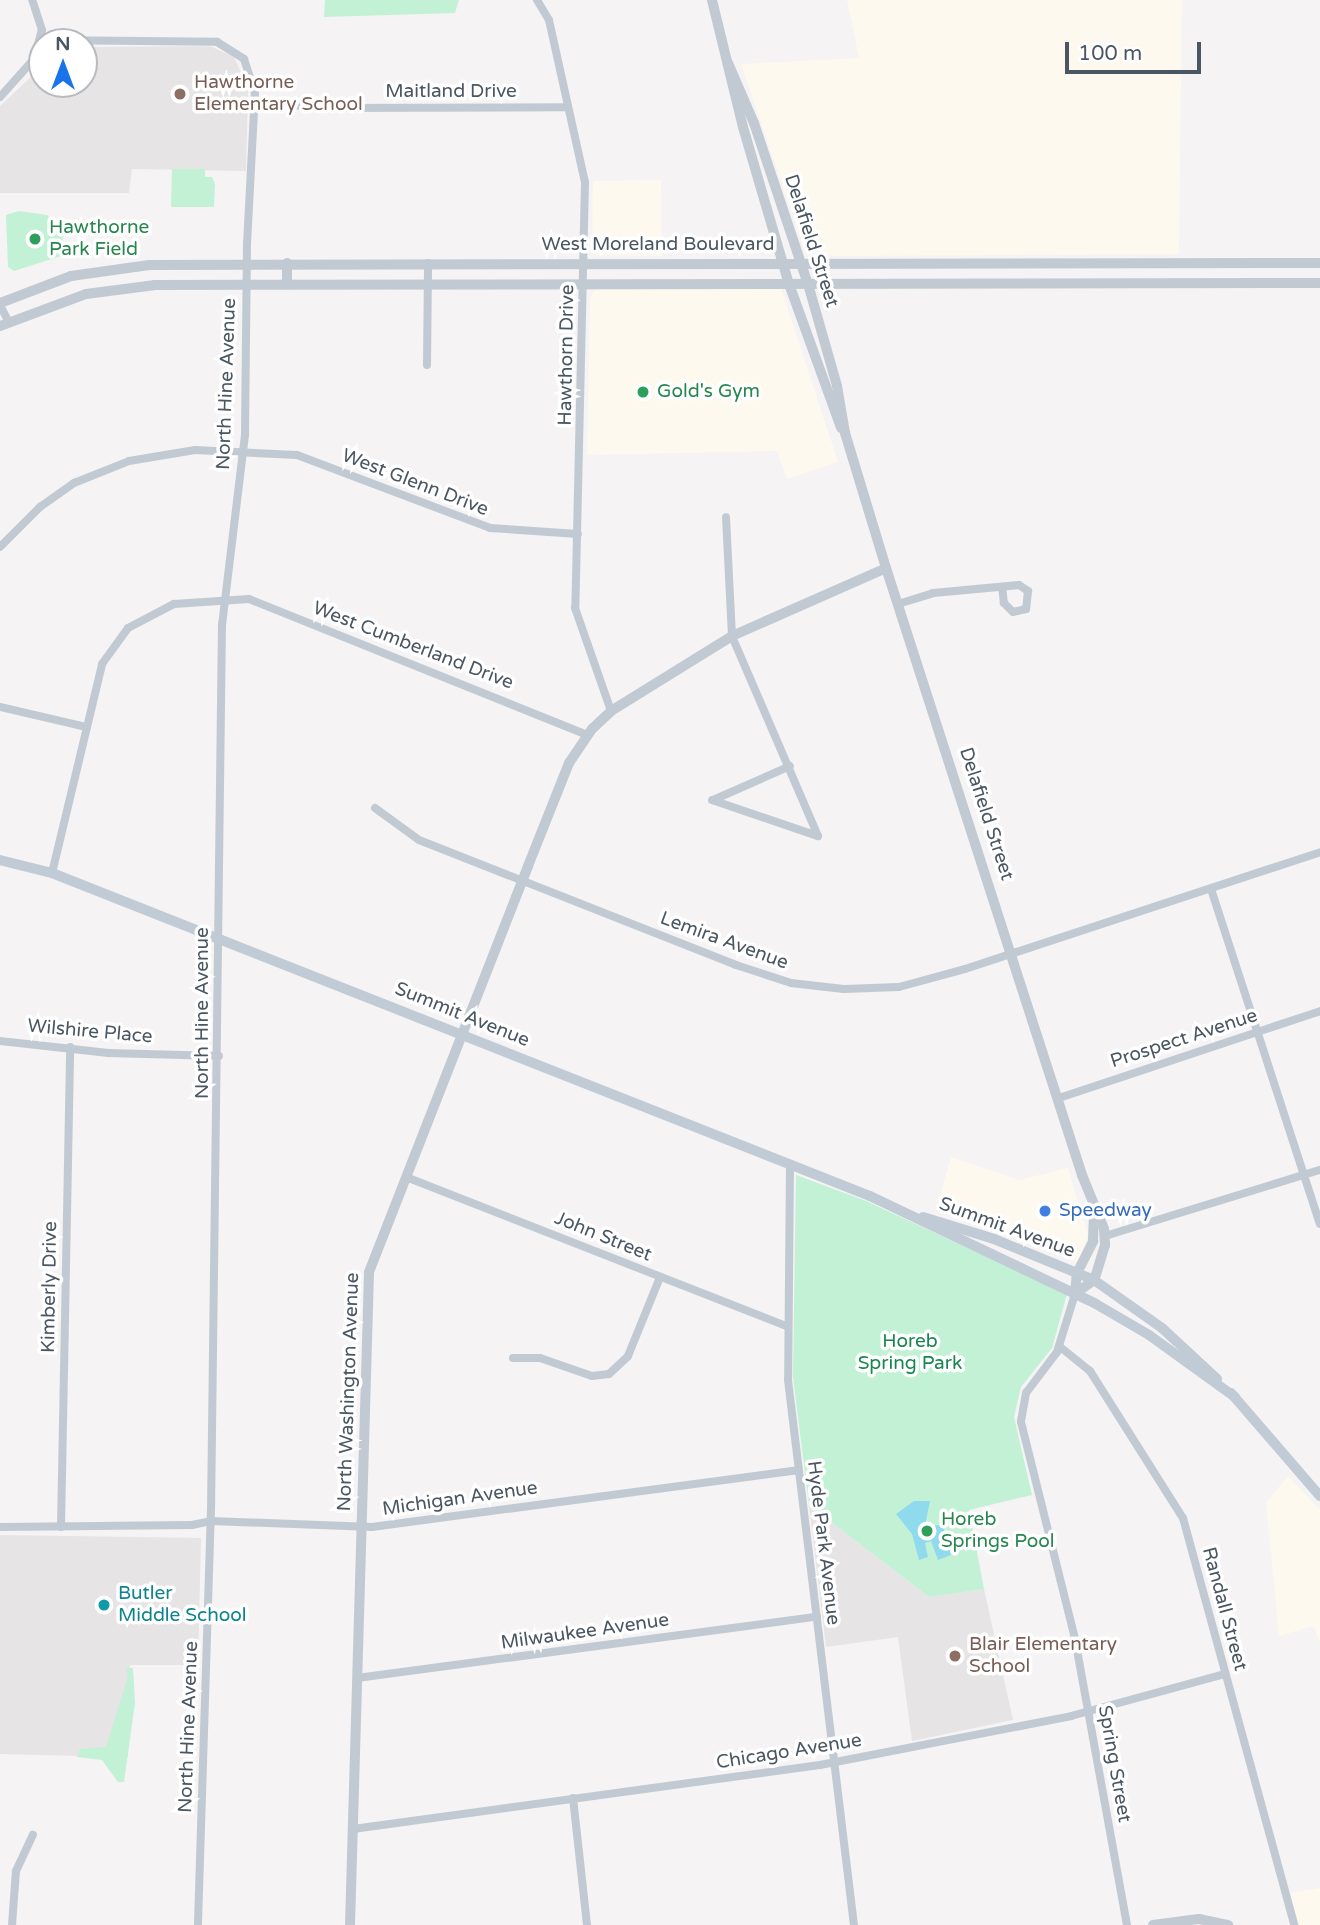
<!DOCTYPE html>
<style>
body{margin:0}
#map{position:relative;width:1320px;height:1925px;overflow:hidden;background:#f5f3f3;font-family:"Varela Round",sans-serif}
div>[style]{position:absolute}
[style*='--x']{left:calc(var(--x)*1px);top:calc(var(--y)*1px);width:calc(var(--w)*1px);rotate:calc(var(--a)*1deg)}
.commercial>*{inset:0;background:#fdf9ef}
.education>*{inset:0;background:#e6e4e5}
.green>*{inset:0;background:#c3f1d5}
.water>*{inset:0;background:#90daee}
.minor>*{height:8px;margin:-4px;padding:0 4px;transform-origin:4px;border-radius:4px;background:#c1cad2}
.tertiary>*{height:10px;margin:-5px;padding:0 5px;transform-origin:5px;border-radius:5px;background:#c1cad2}
.secondary>*{height:10px;margin:-5px;padding:0 5px;transform-origin:5px;border-radius:5px;background:#c1cbd6}
.dots>*{width:19px;height:19px;translate:-50% -50%;box-sizing:border-box;border:4px solid #fff;border-radius:50%}
span{translate:-50% -50%;white-space:nowrap;text-align:center;line-height:1.15;-webkit-text-stroke:7px #fff;paint-order:stroke}
.education-label{font-size:19px;color:#785e54}
.left{translate:0 -50%;text-align:left}
.street-label{font-size:19px;color:#4a5661}
.leisure-label{font-size:19px;color:#27864d}
.shop-label{font-size:19px;color:#366cbe}
.park-label{font-size:19px;color:#17864f}
.culture-label{font-size:19px;color:#0d838f}
.north{position:absolute;left:28px;top:28px;width:70px;height:70px;box-sizing:border-box;background:#fff;border:2px solid #b7bbc0;border-radius:50%;rotate:0deg;font-size:19px;font-weight:700;line-height:28px;text-align:center;color:#4a5661}
.north::after{content:'';display:block;margin:auto;width:24px;height:32px;background:#1a73e8;clip-path:polygon(50% 0,100% 100%,50% 72%,0 100%)}
.scale{position:absolute;left:1065px;top:42px;width:136px;height:32px;box-sizing:border-box;border:4px solid #4a5661;border-top:0;padding-left:9px;font-size:21px;line-height:24px;white-space:nowrap;color:#4a5661;-webkit-text-stroke:5px #fff;paint-order:stroke}
</style>
<div id="map">
<div class="commercial">
<div style="clip-path:polygon(847px 0,1182px 0,1179px 254px,837px 256px,805px 252px,741px 64px,859px 58px)"></div>
<div style="clip-path:polygon(661px 180px,662px 256px,597px 255px,592px 246px,593px 181px)"></div>
<div style="clip-path:polygon(595px 288px,781px 288px,838px 462px,787px 479px,777px 451px,587px 455px,590px 299px)"></div>
<div style="clip-path:polygon(951px 1157px,1019px 1180px,1068px 1168px,1088px 1235px,1078px 1262px,936px 1210px)"></div>
<div style="clip-path:polygon(1288px 1476px,1320px 1510px,1320px 1642px,1313px 1626px,1279px 1636px,1266px 1503px)"></div>
<div style="clip-path:polygon(1320px 1888px,1320px 1925px,1299px 1925px,1290px 1893px)"></div>
</div>
<div class="education">
<div style="clip-path:polygon(84px 47px,210px 46px,234px 57px,248px 88px,246px 171px,132px 169px,129px 193px,0 193px,0 106px,31px 77px,42px 56px,42px 84px,84px 84px)"></div>
<div style="clip-path:polygon(809px 1505px,929px 1597px,984px 1589px,1013px 1720px,912px 1741px,898px 1637px,826px 1647px)"></div>
<div style="clip-path:polygon(0 1535px,201px 1538px,198px 1665px,130px 1665px,128px 1757px,0 1754px)"></div>
</div>
<div class="green">
<div style="clip-path:polygon(325px 0,459px 0,455px 13px,324px 17px)"></div>
<div style="clip-path:polygon(172px 169px,205px 169px,205px 177px,212px 177px,215px 184px,214px 207px,171px 207px)"></div>
<div style="clip-path:polygon(19px 211px,47px 215px,56px 223px,62px 233px,64px 255px,14px 271px,8px 267px,6px 215px)"></div>
<div style="clip-path:polygon(796px 1175px,866px 1201px,1067px 1294px,1052px 1348px,1021px 1387px,1014px 1417px,1032px 1495px,969px 1510px,984px 1589px,929px 1597px,809px 1505px,793px 1377px)"></div>
<div style="clip-path:polygon(126px 1668px,133px 1668px,135px 1703px,124px 1782px,118px 1782px,102px 1760px,77px 1757px,80px 1749px,106px 1747px,128px 1676px)"></div>
</div>
<div class="water">
<div style="clip-path:polygon(914px 1501px,930px 1501px,925px 1526px,943px 1525px,951px 1555px,938px 1560px,931px 1541px,925px 1543px,928px 1557px,919px 1560px,912px 1534px,896px 1514px)"></div>
</div>
<div class="minor">
<div style="--x:537;--y:0;--w:23;--a:59"></div>
<div style="--x:549;--y:20;--w:166;--a:77.5"></div>
<div style="--x:585;--y:182;--w:426;--a:91.3"></div>
<div style="--x:575;--y:608;--w:109;--a:70.7"></div>
<div style="--x:40;--y:40;--w:177;--a:0.6"></div>
<div style="--x:217;--y:42;--w:32;--a:32"></div>
<div style="--x:244;--y:59;--w:35;--a:72"></div>
<div style="--x:255;--y:92;--w:151;--a:93"></div>
<div style="--x:247;--y:243;--w:192;--a:90.6"></div>
<div style="--x:245;--y:435;--w:190;--a:96.9"></div>
<div style="--x:222;--y:624;--w:885;--a:90.71"></div>
<div style="--x:211;--y:1509;--w:416;--a:91.8"></div>
<div style="--x:0;--y:97;--w:51;--a:-48.2"></div>
<div style="--x:34;--y:59;--w:30;--a:-75"></div>
<div style="--x:42;--y:30;--w:32;--a:-108"></div>
<div style="--x:255;--y:103;--w:80;--a:3.6"></div>
<div style="--x:335;--y:108;--w:233;--a:-0.2"></div>
<div style="--x:0;--y:305;--w:18;--a:63"></div>
<div style="--x:427;--y:365;--w:102;--a:-89.4"></div>
<div style="--x:0;--y:547;--w:57;--a:-45"></div>
<div style="--x:40;--y:507;--w:42;--a:-35.2"></div>
<div style="--x:74;--y:483;--w:59;--a:-21.8"></div>
<div style="--x:129;--y:461;--w:67;--a:-9.5"></div>
<div style="--x:195;--y:450;--w:102;--a:2.8"></div>
<div style="--x:297;--y:455;--w:206;--a:20.7"></div>
<div style="--x:490;--y:528;--w:88;--a:3.9"></div>
<div style="--x:898;--y:604;--w:37;--a:-17"></div>
<div style="--x:933;--y:593;--w:86;--a:-5.3"></div>
<div style="--x:1019;--y:585;--w:11;--a:34"></div>
<div style="--x:1028;--y:591;--w:18;--a:96"></div>
<div style="--x:1026;--y:609;--w:13;--a:167"></div>
<div style="--x:1013;--y:612;--w:13;--a:-135"></div>
<div style="--x:1004;--y:603;--w:16;--a:-97"></div>
<div style="--x:0;--y:707;--w:88;--a:13.1"></div>
<div style="--x:712;--y:800;--w:112;--a:18.8"></div>
<div style="--x:818;--y:836;--w:218;--a:-113.3"></div>
<div style="--x:732;--y:636;--w:119;--a:-92.9"></div>
<div style="--x:713;--y:800;--w:84;--a:-23.8"></div>
<div style="--x:375;--y:808;--w:54;--a:36"></div>
<div style="--x:419;--y:840;--w:341;--a:21.5"></div>
<div style="--x:736;--y:965;--w:58;--a:18.1"></div>
<div style="--x:791;--y:983;--w:53;--a:6.5"></div>
<div style="--x:844;--y:989;--w:55;--a:-2.1"></div>
<div style="--x:899;--y:987;--w:68;--a:-15.3"></div>
<div style="--x:965;--y:969;--w:374;--a:-18.2"></div>
<div style="--x:52;--y:873;--w:215;--a:-76.5"></div>
<div style="--x:102;--y:664;--w:44;--a:-54.2"></div>
<div style="--x:128;--y:628;--w:52;--a:-27.6"></div>
<div style="--x:174;--y:604;--w:75;--a:-3.8"></div>
<div style="--x:249;--y:599;--w:364;--a:21.9"></div>
<div style="--x:1211;--y:889;--w:352;--a:72"></div>
<div style="--x:0;--y:1041;--w:109;--a:6.3"></div>
<div style="--x:108;--y:1053;--w:111;--a:1.5"></div>
<div style="--x:1059;--y:1098;--w:275;--a:-18.4"></div>
<div style="--x:790;--y:1164;--w:216;--a:90.5"></div>
<div style="--x:788;--y:1380;--w:549;--a:83.1"></div>
<div style="--x:406;--y:1177;--w:410;--a:21.4"></div>
<div style="--x:1105;--y:1236;--w:225;--a:-17.1"></div>
<div style="--x:1075;--y:1294;--w:61;--a:107.2"></div>
<div style="--x:1057;--y:1352;--w:51;--a:127.1"></div>
<div style="--x:1026;--y:1393;--w:29;--a:100"></div>
<div style="--x:1021;--y:1422;--w:224;--a:76"></div>
<div style="--x:1075;--y:1639;--w:291;--a:79.7"></div>
<div style="--x:1059;--y:1346;--w:40;--a:39"></div>
<div style="--x:1090;--y:1371;--w:174;--a:57.7"></div>
<div style="--x:1183;--y:1518;--w:422;--a:74.7"></div>
<div style="--x:513;--y:1358;--w:27;--a:0"></div>
<div style="--x:540;--y:1358;--w:55;--a:19.1"></div>
<div style="--x:592;--y:1376;--w:17;--a:-7"></div>
<div style="--x:609;--y:1374;--w:26;--a:-43"></div>
<div style="--x:628;--y:1356;--w:85;--a:-67.9"></div>
<div style="--x:0;--y:1527;--w:192;--a:-0.6"></div>
<div style="--x:192;--y:1525;--w:19;--a:-12"></div>
<div style="--x:211;--y:1521;--w:161;--a:2.1"></div>
<div style="--x:372;--y:1527;--w:429;--a:-7.6"></div>
<div style="--x:61;--y:1527;--w:480;--a:-88.9"></div>
<div style="--x:357;--y:1678;--w:464;--a:-7.6"></div>
<div style="--x:573;--y:1798;--w:128;--a:83.7"></div>
<div style="--x:353;--y:1829;--w:471;--a:-7.8"></div>
<div style="--x:820;--y:1765;--w:256;--a:-11"></div>
<div style="--x:1071;--y:1716;--w:160;--a:-15.3"></div>
<div style="--x:12;--y:1925;--w:54;--a:-85.8"></div>
<div style="--x:16;--y:1871;--w:40;--a:-65"></div>
</div>
<div class="tertiary">
<div style="--x:712;--y:0;--w:131;--a:76.3"></div>
<div style="--x:743;--y:127;--w:164;--a:73.7"></div>
<div style="--x:789;--y:284;--w:153;--a:70.1"></div>
<div style="--x:728;--y:63;--w:65;--a:66.6"></div>
<div style="--x:754;--y:123;--w:170;--a:71.5"></div>
<div style="--x:808;--y:284;--w:106;--a:74.1"></div>
<div style="--x:837;--y:386;--w:48;--a:80.3"></div>
<div style="--x:845;--y:433;--w:141;--a:73.1"></div>
<div style="--x:886;--y:568;--w:638;--a:72.1"></div>
<div style="--x:1082;--y:1175;--w:58;--a:67.8"></div>
<div style="--x:1104;--y:1229;--w:16;--a:86"></div>
<div style="--x:1105;--y:1245;--w:37;--a:107"></div>
<div style="--x:1094;--y:1280;--w:24;--a:144"></div>
<div style="--x:287;--y:284;--w:21;--a:-90"></div>
<div style="--x:0;--y:303;--w:76;--a:-20.8"></div>
<div style="--x:71;--y:276;--w:79;--a:-8"></div>
<div style="--x:149;--y:265;--w:1171;--a:-0.1"></div>
<div style="--x:0;--y:326;--w:92;--a:-20.4"></div>
<div style="--x:86;--y:294;--w:70;--a:-7.4"></div>
<div style="--x:155;--y:285;--w:1165;--a:-0.1"></div>
<div style="--x:1075;--y:1294;--w:21;--a:-85"></div>
<div style="--x:1077;--y:1273;--w:36;--a:-63"></div>
<div style="--x:1093;--y:1241;--w:30;--a:-88"></div>
<div style="--x:350;--y:1925;--w:653;--a:-88.33"></div>
<div style="--x:369;--y:1272;--w:436;--a:-68.6"></div>
<div style="--x:528;--y:866;--w:111;--a:-68.3"></div>
<div style="--x:569;--y:763;--w:41;--a:-55.9"></div>
<div style="--x:592;--y:729;--w:26;--a:-43"></div>
<div style="--x:611;--y:711;--w:142;--a:-31.8"></div>
<div style="--x:732;--y:636;--w:168;--a:-23.8"></div>
<div style="--x:1153;--y:1925;--w:46;--a:-7.4"></div>
<div style="--x:1199;--y:1919;--w:30;--a:12"></div>
</div>
<div class="secondary">
<div style="--x:0;--y:860;--w:54;--a:14"></div>
<div style="--x:52;--y:873;--w:879;--a:21.55"></div>
<div style="--x:870;--y:1196;--w:250;--a:25.5"></div>
<div style="--x:1096;--y:1304;--w:61;--a:30.3"></div>
<div style="--x:1149;--y:1335;--w:106;--a:35.8"></div>
<div style="--x:923;--y:1217;--w:74;--a:17.2"></div>
<div style="--x:994;--y:1239;--w:108;--a:22.3"></div>
<div style="--x:1094;--y:1280;--w:83;--a:35.2"></div>
<div style="--x:1162;--y:1328;--w:75;--a:42.8"></div>
<div style="--x:1231;--y:1393;--w:136;--a:49.2"></div>
</div>
<div class="dots">
<div style="left:180px;top:94px;background:#8d6e63"></div>
<div style="left:35px;top:239px;background:#2e9e5b"></div>
<div style="left:643px;top:392px;background:#2e9e5b"></div>
<div style="left:1045px;top:1211px;background:#3f7fe0"></div>
<div style="left:927px;top:1531px;background:#2e9e5b"></div>
<div style="left:104px;top:1605px;background:#0f9aa8"></div>
<div style="left:955px;top:1656px;background:#8d6e63"></div>
</div>
<div class="education-label">
<span class="left" style="left:194px;top:94px">Hawthorne<br>Elementary School</span>
<span class="left" style="left:969px;top:1656px">Blair Elementary<br>School</span>
</div>
<div class="street-label">
<span style="left:451px;top:92px">Maitland Drive</span>
<span style="left:811px;top:241px;rotate:72deg">Delafield Street</span>
<span style="left:658px;top:245px">West Moreland Boulevard</span>
<span style="left:567px;top:355px;rotate:-89deg">Hawthorn Drive</span>
<span style="left:227px;top:384px;rotate:-88deg">North Hine Avenue</span>
<span style="left:415px;top:483px;rotate:21deg">West Glenn Drive</span>
<span style="left:413px;top:646px;rotate:21deg">West Cumberland Drive</span>
<span style="left:986px;top:814px;rotate:72deg">Delafield Street</span>
<span style="left:724px;top:941px;rotate:20deg">Lemira Avenue</span>
<span style="left:203px;top:1013px;rotate:-90deg">North Hine Avenue</span>
<span style="left:462px;top:1015px;rotate:22deg">Summit Avenue</span>
<span style="left:90px;top:1032px;rotate:5deg">Wilshire Place</span>
<span style="left:1184px;top:1039px;rotate:-18deg">Prospect Avenue</span>
<span style="left:1007px;top:1228px;rotate:20deg">Summit Avenue</span>
<span style="left:603px;top:1237px;rotate:22deg">John Street</span>
<span style="left:50px;top:1287px;rotate:-89deg">Kimberly Drive</span>
<span style="left:349px;top:1392px;rotate:-88deg">North Washington Avenue</span>
<span style="left:460px;top:1499px;rotate:-8deg">Michigan Avenue</span>
<span style="left:823px;top:1543px;rotate:83deg">Hyde Park Avenue</span>
<span style="left:1224px;top:1609px;rotate:75deg">Randall Street</span>
<span style="left:585px;top:1632px;rotate:-8deg">Milwaukee Avenue</span>
<span style="left:189px;top:1727px;rotate:-88deg">North Hine Avenue</span>
<span style="left:789px;top:1752px;rotate:-9deg">Chicago Avenue</span>
<span style="left:1114px;top:1764px;rotate:80deg">Spring Street</span>
</div>
<div class="leisure-label">
<span class="left" style="left:49px;top:239px">Hawthorne<br>Park Field</span>
<span class="left" style="left:657px;top:392px">Gold's Gym</span>
<span class="left" style="left:941px;top:1531px">Horeb<br>Springs Pool</span>
</div>
<div class="shop-label">
<span class="left" style="left:1059px;top:1211px">Speedway</span>
</div>
<div class="park-label">
<span style="left:910px;top:1353px">Horeb<br>Spring Park</span>
</div>
<div class="culture-label">
<span class="left" style="left:118px;top:1605px">Butler<br>Middle School</span>
</div>
<div class="north">N</div>
<div class="scale">100 m</div>
</div>
